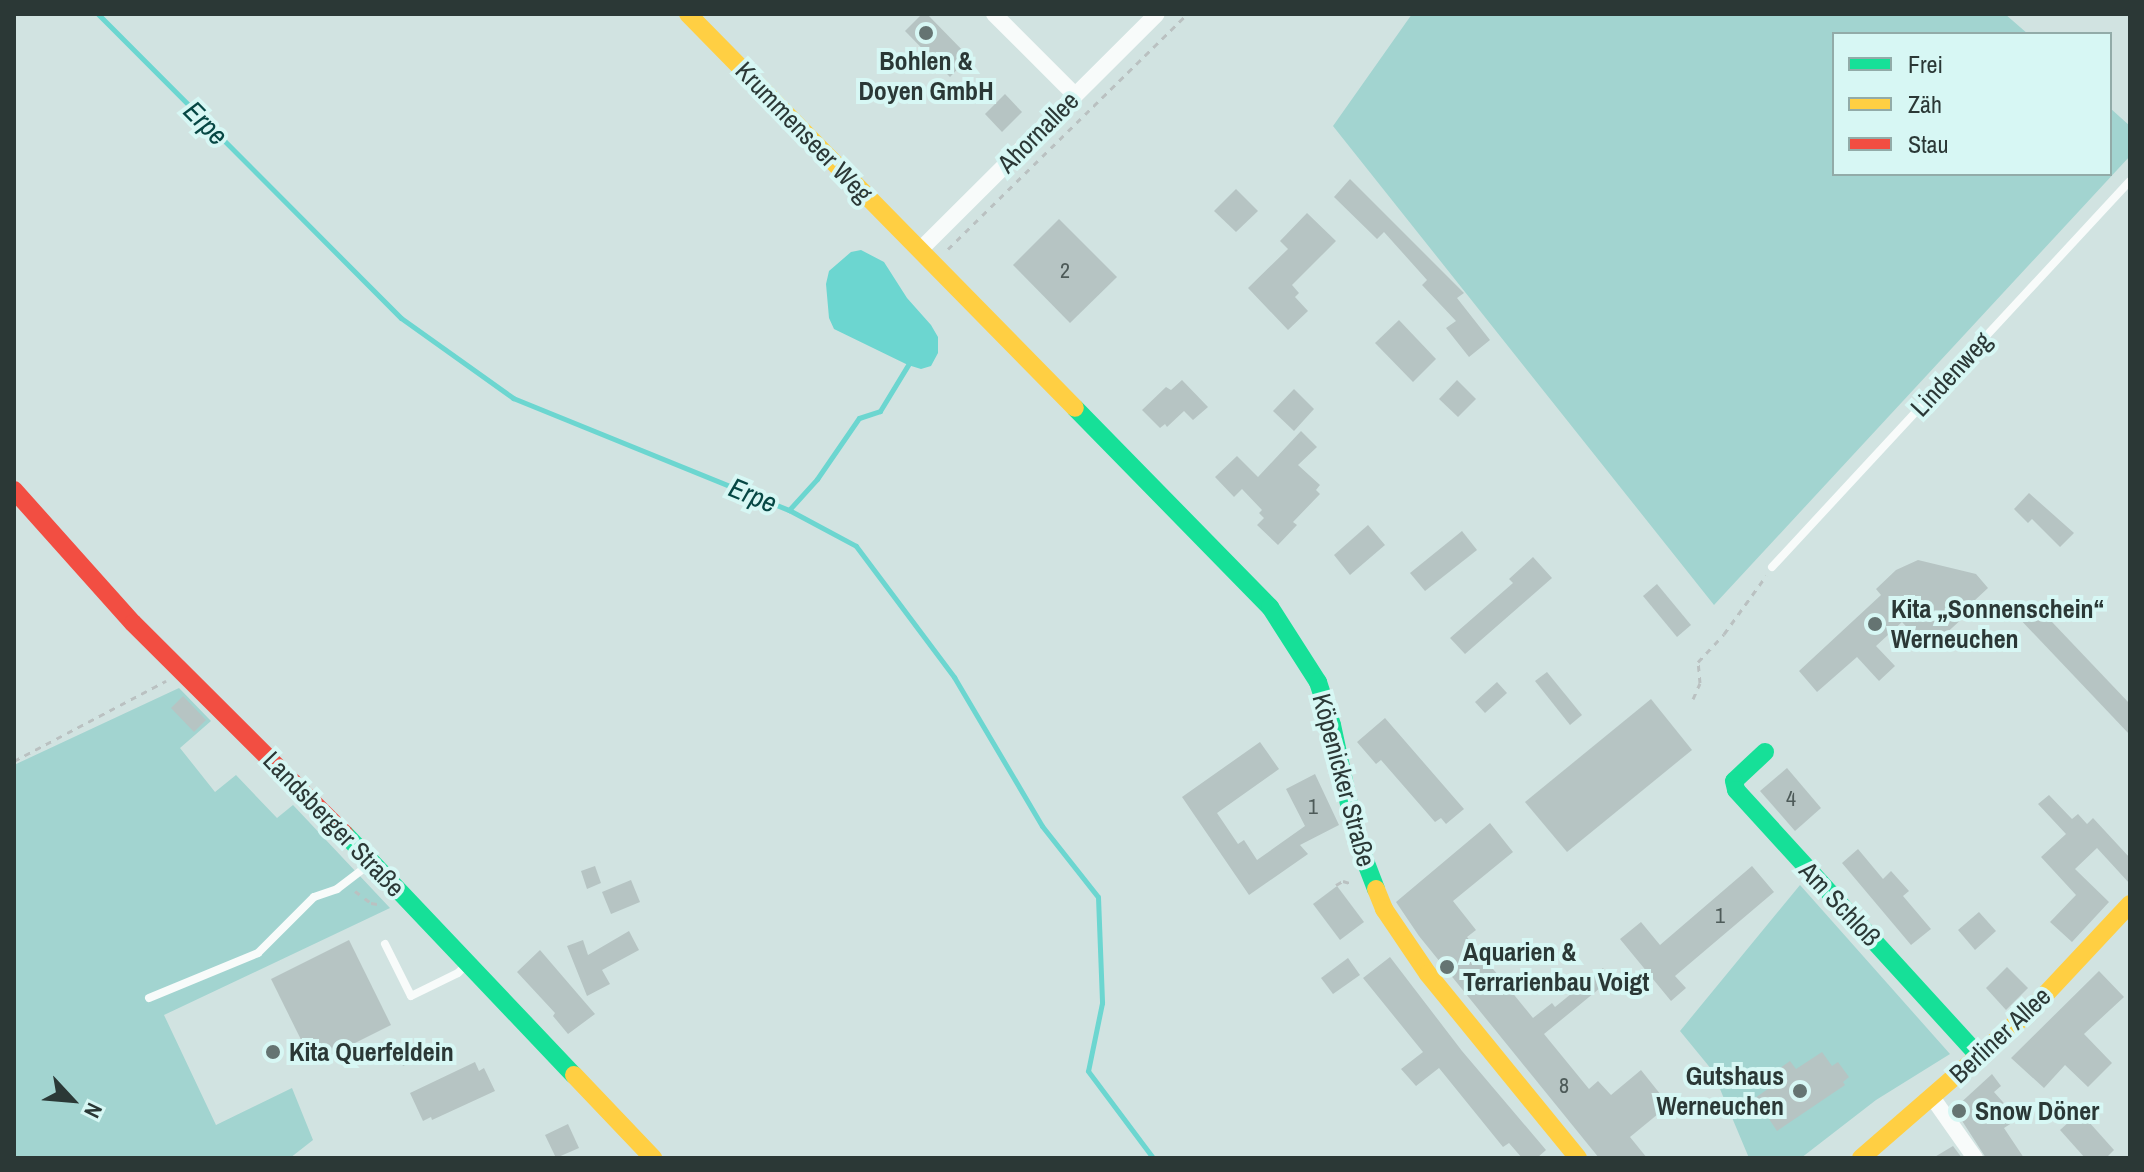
<!DOCTYPE html>
<meta charset="utf-8">
<style>
body{margin:0}
#map{position:relative;width:2144px;height:1172px;overflow:hidden;background:#d1e3e1;font-family:"Archivo Narrow",sans-serif}
div>[style]{position:absolute}
[style*='--x']{left:calc(var(--x)*1px);top:calc(var(--y)*1px);width:calc(var(--w)*1px);rotate:calc(var(--a)*1deg)}
.green>*{inset:0;background:#a2d4d0}
.water>*{inset:0;background:#6cd6d0}
.stream>*{height:5px;margin:-2.5px;padding:0 2.5px;transform-origin:2.5px;border-radius:2.5px;background:#6cd6d0}
.building>*{inset:0;background:#b6c4c3}
.path>*{height:3px;margin-top:-1.5px;transform-origin:0;background:repeating-linear-gradient(90deg,#bac1c1 0 6px,transparent 0 12px)}
.lane>*{height:8px;margin:-4px;padding:0 4px;transform-origin:4px;border-radius:4px;background:#f8fbfa}
.street>*{height:16px;margin:-8px;padding:0 8px;transform-origin:8px;border-radius:8px;background:#f8fbfa}
.fast>*{height:18px;margin:-9px;padding:0 9px;transform-origin:9px;border-radius:9px;background:#16e098}
.slow>*{height:18px;margin:-9px;padding:0 9px;transform-origin:9px;border-radius:9px;background:#ffcf43}
.jam>*{height:18px;margin:-9px;padding:0 9px;transform-origin:9px;border-radius:9px;background:#f24e42}
.dots>*{width:22px;height:22px;translate:-50% -50%;box-sizing:border-box;border:4px solid #d7f7f4;border-radius:50%}
span{translate:-50% -50%;white-space:nowrap;text-align:center;line-height:1.15;-webkit-text-stroke:8px #d7f7f4;paint-order:stroke}
.number-label{font-size:22px;color:#4e5b59}
.number-label span{-webkit-text-stroke-width:0}
.poi-label{font-size:26px;color:#2b3836;font-weight:700}
.left{translate:0 -50%;text-align:left}
.right{translate:-100% -50%;text-align:right}
.street-label{font-size:26px;color:#2b3836}
.water-label{font-size:28px;color:#064744;font-style:italic}
.frame{position:absolute;inset:0;border:16px solid #2b3836;pointer-events:none}
.legend{position:absolute;left:1832px;top:32px;width:280px;height:144px;box-sizing:border-box;background:#d7f7f4;border:2px solid #92aba8;margin:0;padding:10px 14px;list-style:none;font-size:24px;color:#2b3836}
.legend li{display:flex;align-items:center;gap:16px;height:40px}
.legend b{width:40px;border:2px solid #92aba8}
.north{position:absolute;left:32px;top:1060px;width:80px;height:80px;-webkit-text-stroke:6px #d7f7f4;paint-order:stroke;rotate:116deg;font-size:22px;font-weight:700;line-height:32px;text-align:center;color:#2b3836}
.north::after{content:'';display:block;margin:auto;width:28px;height:36px;background:#2b3836;clip-path:polygon(50% 0,100% 100%,50% 72%,0 100%)}
</style>
<div id="map">
<div class="green">
<div style="clip-path:polygon(1412px 14px,2005px 14px,2028px 34px,1834px 34px,1834px 174px,2110px 174px,2110px 108px,2130px 126px,2130px 156px,1714px 605px,1333px 126px)"></div>
<div style="clip-path:polygon(179px 688px,211px 721px,180px 748px,215px 792px,236px 775px,277px 818px,293px 805px,390px 908px,164px 1015px,216px 1125px,292px 1088px,313px 1140px,290px 1158px,14px 1158px,14px 765px)"></div>
<div style="clip-path:polygon(1800px 885px,1950px 1054px,1876px 1100px,1801px 1158px,1749px 1158px,1712px 1070px,1680px 1031px)"></div>
</div>
<div class="water">
<div style="clip-path:polygon(861px 250px,884px 262px,907px 298px,931px 325px,938px 337px,938px 353px,931px 366px,921px 369px,908px 365px,834px 329px,829px 318px,826px 284px,829px 271px,851px 252px)"></div>
</div>
<div class="stream">
<div style="--x:98;--y:14;--w:429;--a:45.1"></div>
<div style="--x:401;--y:318;--w:138;--a:35.5"></div>
<div style="--x:513;--y:398;--w:298;--a:22.1"></div>
<div style="--x:789;--y:510;--w:76;--a:28.2"></div>
<div style="--x:856;--y:546;--w:164;--a:53.2"></div>
<div style="--x:954;--y:677;--w:173;--a:59.4"></div>
<div style="--x:1042;--y:826;--w:90;--a:51.7"></div>
<div style="--x:1098;--y:897;--w:106;--a:87.8"></div>
<div style="--x:1102;--y:1003;--w:69;--a:101.6"></div>
<div style="--x:1088;--y:1071;--w:109;--a:53.2"></div>
<div style="--x:789;--y:510;--w:42;--a:-47.9"></div>
<div style="--x:817;--y:479;--w:74;--a:-55.5"></div>
<div style="--x:859;--y:418;--w:22;--a:-18"></div>
<div style="--x:880;--y:411;--w:54;--a:-58.7"></div>
</div>
<div class="building">
<div style="clip-path:polygon(922px 14px,927px 14px,969px 57px,950px 77px,905px 31px)"></div>
<div style="clip-path:polygon(1005px 94px,1022px 112px,1002px 132px,985px 114px)"></div>
<div style="clip-path:polygon(1350px 179px,1464px 293px,1457px 298px,1490px 340px,1469px 357px,1446px 328px,1456px 321px,1422px 285px,1427px 280px,1384px 232px,1377px 239px,1334px 197px)"></div>
<div style="clip-path:polygon(1236px 189px,1258px 211px,1236px 232px,1214px 211px)"></div>
<div style="clip-path:polygon(1307px 213px,1336px 241px,1292px 285px,1299px 293px,1295px 297px,1308px 311px,1288px 330px,1248px 288px,1288px 249px,1280px 241px)"></div>
<div style="clip-path:polygon(1059px 219px,1117px 277px,1070px 323px,1013px 265px)"></div>
<div style="clip-path:polygon(1399px 320px,1436px 359px,1413px 382px,1375px 343px)"></div>
<div style="clip-path:polygon(1182px 380px,1208px 407px,1193px 420px,1184px 411px,1167px 427px,1165px 424px,1160px 428px,1142px 410px,1166px 387px,1171px 390px)"></div>
<div style="clip-path:polygon(1457px 380px,1476px 399px,1458px 417px,1439px 399px)"></div>
<div style="clip-path:polygon(1294px 389px,1314px 409px,1294px 431px,1273px 411px)"></div>
<div style="clip-path:polygon(1301px 431px,1317px 447px,1298px 465px,1320px 485px,1316px 490px,1320px 494px,1293px 522px,1297px 525px,1278px 545px,1257px 525px,1264px 518px,1259px 513px,1262px 510px,1242px 489px,1234px 497px,1215px 477px,1237px 456px,1258px 477px)"></div>
<div style="clip-path:polygon(2029px 493px,2074px 533px,2060px 547px,2032px 519px,2028px 523px,2014px 509px)"></div>
<div style="clip-path:polygon(1368px 525px,1385px 545px,1350px 575px,1334px 555px)"></div>
<div style="clip-path:polygon(1462px 531px,1477px 550px,1425px 591px,1410px 573px)"></div>
<div style="clip-path:polygon(1533px 557px,1552px 578px,1465px 654px,1450px 638px,1513px 583px,1509px 579px)"></div>
<div style="clip-path:polygon(1918px 560px,1976px 574px,1988px 588px,1974px 601px,1977px 605px,1928px 650px,1902px 622px,1876px 646px,1895px 666px,1879px 681px,1857px 657px,1817px 692px,1799px 671px,1881px 595px,1876px 589px,1896px 570px)"></div>
<div style="clip-path:polygon(1657px 584px,1691px 625px,1677px 637px,1643px 596px)"></div>
<div style="clip-path:polygon(2033px 602px,2130px 704px,2130px 735px,2017px 616px)"></div>
<div style="clip-path:polygon(1547px 672px,1582px 715px,1570px 725px,1535px 681px)"></div>
<div style="clip-path:polygon(1497px 682px,1507px 693px,1485px 713px,1475px 702px)"></div>
<div style="clip-path:polygon(183px 696px,206px 720px,194px 732px,171px 708px)"></div>
<div style="clip-path:polygon(1651px 699px,1692px 750px,1567px 852px,1525px 802px)"></div>
<div style="clip-path:polygon(1385px 718px,1464px 809px,1446px 824px,1441px 818px,1435px 822px,1381px 760px,1376px 764px,1357px 742px)"></div>
<div style="clip-path:polygon(1260px 742px,1279px 769px,1217px 813px,1238px 844px,1244px 840px,1257px 860px,1305px 826px,1286px 789px,1315px 774px,1339px 825px,1300px 845px,1308px 854px,1249px 895px,1182px 797px)"></div>
<div style="clip-path:polygon(1787px 768px,1821px 808px,1795px 831px,1760px 791px)"></div>
<div style="clip-path:polygon(2049px 795px,2072px 819px,2078px 814px,2087px 824px,2093px 818px,2130px 858px,2130px 884px,2097px 848px,2075px 869px,2109px 902px,2072px 942px,2050px 922px,2076px 895px,2041px 857px,2066px 834px,2038px 804px)"></div>
<div style="clip-path:polygon(1490px 823px,1513px 852px,1453px 901px,1476px 930px,1467px 937px,1533px 1018px,1552px 1003px,1555px 1007px,1603px 968px,1611px 979px,1544px 1034px,1589px 1089px,1598px 1081px,1611px 1095px,1641px 1070px,1669px 1105px,1630px 1137px,1647px 1158px,1599px 1158px,1419px 936px,1396px 902px)"></div>
<div style="clip-path:polygon(1858px 849px,1883px 879px,1891px 871px,1909px 891px,1903px 896px,1931px 929px,1911px 945px,1842px 863px)"></div>
<div style="clip-path:polygon(595px 866px,601px 883px,587px 889px,581px 871px)"></div>
<div style="clip-path:polygon(1752px 866px,1774px 892px,1675px 976px,1686px 988px,1671px 1001px,1620px 939px,1641px 922px,1660px 945px)"></div>
<div style="clip-path:polygon(631px 880px,640px 902px,611px 914px,602px 892px)"></div>
<div style="clip-path:polygon(1337px 886px,1364px 922px,1340px 940px,1313px 904px)"></div>
<div style="clip-path:polygon(1979px 912px,1996px 931px,1975px 950px,1958px 930px)"></div>
<div style="clip-path:polygon(629px 931px,639px 950px,602px 970px,610px 984px,587px 996px,567px 946px,583px 940px,588px 955px)"></div>
<div style="clip-path:polygon(349px 940px,391px 1025px,313px 1064px,271px 979px)"></div>
<div style="clip-path:polygon(540px 950px,595px 1014px,568px 1034px,553px 1016px,555px 1013px,517px 972px)"></div>
<div style="clip-path:polygon(1390px 957px,1462px 1051px,1546px 1150px,1537px 1158px,1522px 1158px,1509px 1143px,1503px 1147px,1439px 1068px,1416px 1086px,1401px 1069px,1423px 1052px,1363px 978px)"></div>
<div style="clip-path:polygon(1348px 958px,1360px 975px,1333px 994px,1321px 978px)"></div>
<div style="clip-path:polygon(2007px 967px,2028px 988px,2006px 1010px,1986px 988px)"></div>
<div style="clip-path:polygon(2099px 971px,2124px 997px,2084px 1034px,2112px 1063px,2088px 1087px,2065px 1065px,2044px 1088px,2011px 1058px)"></div>
<div style="clip-path:polygon(422px 1039px,428px 1054px,403px 1066px,396px 1051px)"></div>
<div style="clip-path:polygon(1822px 1052px,1832px 1066px,1838px 1062px,1849px 1077px,1843px 1082px,1845px 1085px,1777px 1131px,1755px 1098px,1782px 1079px,1776px 1071px,1790px 1061px,1796px 1069px)"></div>
<div style="clip-path:polygon(475px 1062px,479px 1071px,484px 1068px,495px 1091px,432px 1120px,431px 1117px,423px 1121px,410px 1093px)"></div>
<div style="clip-path:polygon(1992px 1074px,2001px 1086px,1994px 1092px,2018px 1119px,2004px 1128px,2024px 1158px,1986px 1158px,1957px 1113px,1956px 1107px)"></div>
<div style="clip-path:polygon(2080px 1112px,2114px 1150px,2106px 1158px,2085px 1158px,2060px 1130px)"></div>
<div style="clip-path:polygon(568px 1124px,579px 1148px,556px 1158px,545px 1135px)"></div>
<div style="clip-path:polygon(1953px 1146px,1962px 1158px,1933px 1158px)"></div>
</div>
<div class="path">
<div style="--x:948;--y:249;--w:335;--a:-44.5"></div>
<div style="--x:1693;--y:699;--w:17;--a:-66"></div>
<div style="--x:1700;--y:683;--w:21;--a:-95"></div>
<div style="--x:1698;--y:662;--w:38;--a:-47"></div>
<div style="--x:1724;--y:634;--w:72;--a:-54.1"></div>
<div style="--x:14;--y:761;--w:172;--a:-27.8"></div>
<div style="--x:1336;--y:885;--w:8;--a:-30"></div>
<div style="--x:1343;--y:881;--w:10;--a:17"></div>
<div style="--x:355;--y:891;--w:20;--a:37"></div>
<div style="--x:371;--y:903;--w:12;--a:9"></div>
</div>
<div class="lane">
<div style="--x:1772;--y:567;--w:526;--a:-47.16"></div>
<div style="--x:385;--y:944;--w:58;--a:63.4"></div>
<div style="--x:411;--y:996;--w:52;--a:-26.1"></div>
<div style="--x:458;--y:973;--w:13;--a:-45"></div>
<div style="--x:149;--y:998;--w:118;--a:-22.4"></div>
<div style="--x:258;--y:953;--w:79;--a:-45"></div>
<div style="--x:314;--y:897;--w:24;--a:-19"></div>
<div style="--x:337;--y:889;--w:43;--a:-37.4"></div>
</div>
<div class="street">
<div style="--x:994;--y:14;--w:115;--a:45"></div>
<div style="--x:920;--y:250;--w:334;--a:-44.9"></div>
<div style="--x:1932;--y:1097;--w:75;--a:54.8"></div>
</div>
<div class="fast">
<div style="--x:1075;--y:408;--w:279;--a:45.6"></div>
<div style="--x:1270;--y:607;--w:89;--a:57.4"></div>
<div style="--x:1318;--y:682;--w:45;--a:72"></div>
<div style="--x:1332;--y:725;--w:115;--a:77.9"></div>
<div style="--x:1356;--y:837;--w:56;--a:69"></div>
<div style="--x:1765;--y:752;--w:42;--a:136.9"></div>
<div style="--x:1734;--y:781;--w:9;--a:77"></div>
<div style="--x:1736;--y:790;--w:362;--a:47.6"></div>
<div style="--x:345;--y:834;--w:332;--a:46.5"></div>
</div>
<div class="slow">
<div style="--x:688;--y:14;--w:552;--a:45.51"></div>
<div style="--x:1376;--y:889;--w:22;--a:68"></div>
<div style="--x:1384;--y:909;--w:78;--a:55.9"></div>
<div style="--x:1428;--y:974;--w:237;--a:50.8"></div>
<div style="--x:574;--y:1075;--w:115;--a:46.4"></div>
<div style="--x:1861;--y:1158;--w:223;--a:-41"></div>
<div style="--x:2029;--y:1012;--w:148;--a:-46.9"></div>
</div>
<div class="jam">
<div style="--x:14;--y:490;--w:178;--a:48.2"></div>
<div style="--x:133;--y:623;--w:299;--a:44.9"></div>
</div>
<div class="dots">
<div style="left:926px;top:33px;background:#657472"></div>
<div style="left:1875px;top:624px;background:#657472"></div>
<div style="left:1447px;top:967px;background:#657472"></div>
<div style="left:273px;top:1052px;background:#657472"></div>
<div style="left:1800px;top:1091px;background:#657472"></div>
<div style="left:1959px;top:1111px;background:#657472"></div>
</div>
<div class="number-label">
<span style="left:1065px;top:271px">2</span>
<span style="left:1791px;top:799px">4</span>
<span style="left:1313px;top:807px">1</span>
<span style="left:1720px;top:916px">1</span>
<span style="left:1564px;top:1086px">8</span>
</div>
<div class="poi-label">
<span style="left:926px;top:76px">Bohlen &amp;<br>Doyen GmbH</span>
<span class="left" style="left:1891px;top:624px">Kita „Sonnenschein“<br>Werneuchen</span>
<span class="left" style="left:1463px;top:967px">Aquarien &amp;<br>Terrarienbau Voigt</span>
<span class="left" style="left:289px;top:1052px">Kita Querfeldein</span>
<span class="right" style="left:1784px;top:1091px">Gutshaus<br>Werneuchen</span>
<span class="left" style="left:1975px;top:1111px">Snow Döner</span>
</div>
<div class="street-label">
<span style="left:804px;top:132px;rotate:46deg">Krummenseer Weg</span>
<span style="left:1038px;top:132px;rotate:-45deg">Ahornallee</span>
<span style="left:1951px;top:374px;rotate:-47deg">Lindenweg</span>
<span style="left:1344px;top:780px;rotate:75deg">Köpenicker Straße</span>
<span style="left:334px;top:824px;rotate:46deg">Landsberger Straße</span>
<span style="left:1840px;top:904px;rotate:47deg">Am Schloß</span>
<span style="left:2000px;top:1035px;rotate:-43deg">Berliner Allee</span>
</div>
<div class="water-label">
<span style="left:206px;top:123px;rotate:45deg">Erpe</span>
<span style="left:753px;top:495px;rotate:22deg">Erpe</span>
</div>
<div class="frame"></div>
<ul class="legend">
<li><b style="height:10px;background:#16e098"></b>Frei</li>
<li><b style="height:10px;background:#ffcf43"></b>Zäh</li>
<li><b style="height:10px;background:#f24e42"></b>Stau</li>
</ul>
<div class="north">N</div>
</div>
